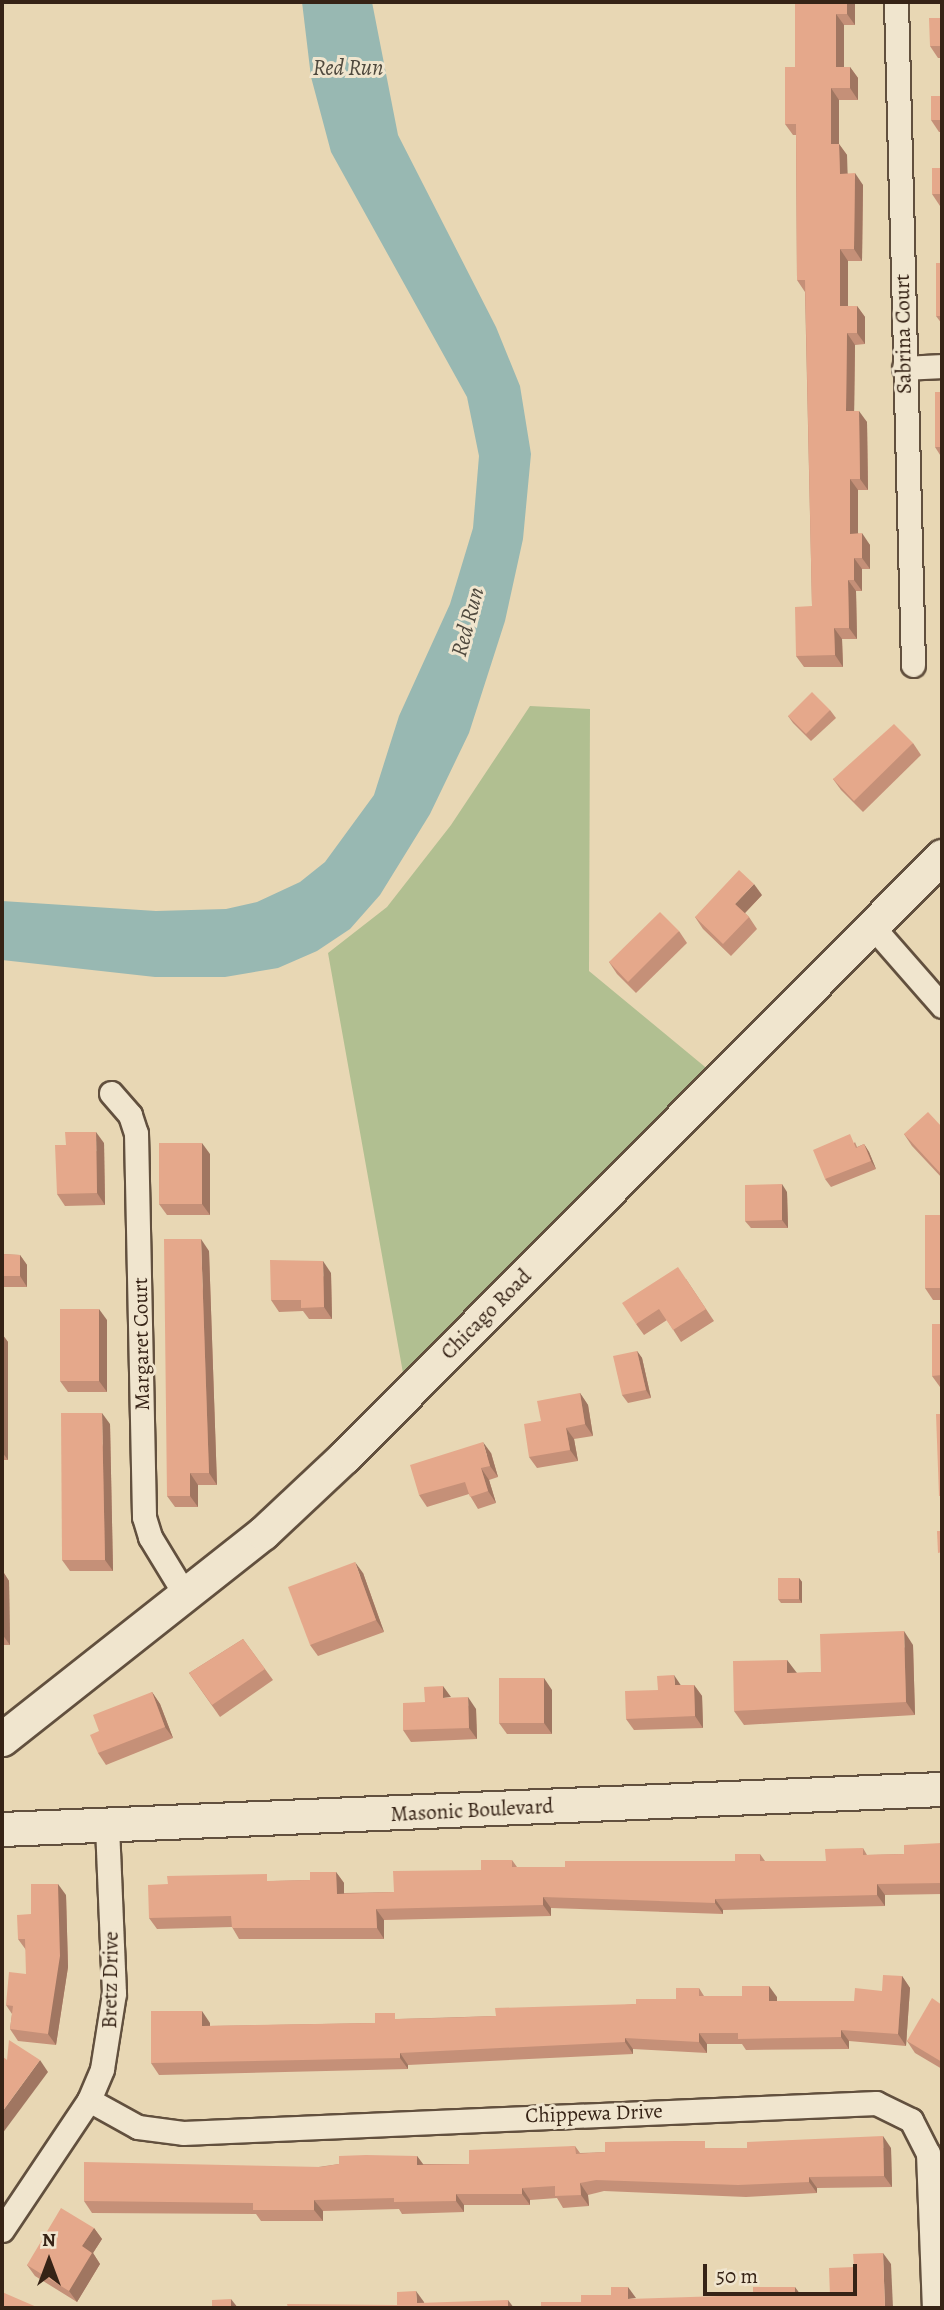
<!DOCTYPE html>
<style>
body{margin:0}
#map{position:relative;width:944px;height:2310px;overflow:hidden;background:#e8d7b4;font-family:Alegreya,serif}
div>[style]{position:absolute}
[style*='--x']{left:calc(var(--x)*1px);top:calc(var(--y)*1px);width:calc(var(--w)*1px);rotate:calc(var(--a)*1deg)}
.green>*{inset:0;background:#b1bf91}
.water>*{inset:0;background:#98b8b2}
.roads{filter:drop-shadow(2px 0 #62503e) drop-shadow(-2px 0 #62503e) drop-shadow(0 2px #62503e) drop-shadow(0 -2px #62503e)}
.street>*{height:23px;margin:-11.5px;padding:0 11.5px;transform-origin:11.5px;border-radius:11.5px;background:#f0e5ce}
.secondary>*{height:33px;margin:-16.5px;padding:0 16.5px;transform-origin:16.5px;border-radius:16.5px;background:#f0e5ce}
.wall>*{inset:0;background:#c59078}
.shaded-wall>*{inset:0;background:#a07661}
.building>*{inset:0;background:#e5a88b}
span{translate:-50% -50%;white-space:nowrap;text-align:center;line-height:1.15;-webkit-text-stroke:6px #f0e5ce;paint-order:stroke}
.street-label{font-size:21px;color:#362316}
.water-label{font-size:23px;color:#4e483d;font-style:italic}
.frame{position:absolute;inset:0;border:4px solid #362316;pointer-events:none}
.north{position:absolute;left:14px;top:2226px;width:70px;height:70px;-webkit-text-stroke:5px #f0e5ce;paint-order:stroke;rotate:0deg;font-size:19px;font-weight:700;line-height:28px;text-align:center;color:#362316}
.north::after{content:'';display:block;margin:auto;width:24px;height:32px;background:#362316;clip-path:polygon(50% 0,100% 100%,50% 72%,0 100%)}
.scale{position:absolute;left:703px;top:2264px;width:154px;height:32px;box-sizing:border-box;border:4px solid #362316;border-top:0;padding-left:9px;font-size:21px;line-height:24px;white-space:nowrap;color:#362316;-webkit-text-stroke:5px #f0e5ce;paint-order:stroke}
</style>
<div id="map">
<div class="green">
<div style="clip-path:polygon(530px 706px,590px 709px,589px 971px,710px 1071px,403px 1373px,328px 953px,387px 907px,451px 825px)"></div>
</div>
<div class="water">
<div style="clip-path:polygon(302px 2px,372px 2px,398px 135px,496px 327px,520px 386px,531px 454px,523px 539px,505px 621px,469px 733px,430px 814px,380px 895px,350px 929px,317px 951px,278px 968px,225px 977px,155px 977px,2px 960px,2px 901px,156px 911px,226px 909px,257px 902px,300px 882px,325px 862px,374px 795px,399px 716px,450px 604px,473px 528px,479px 456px,467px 397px,331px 152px,311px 77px)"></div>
</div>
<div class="roads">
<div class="street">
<div style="--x:896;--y:2;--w:663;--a:88.53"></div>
<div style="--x:904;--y:368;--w:38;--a:-3"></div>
<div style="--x:872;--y:926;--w:106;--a:48.8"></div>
<div style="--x:111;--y:1093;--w:29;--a:49"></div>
<div style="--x:130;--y:1115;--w:19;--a:72"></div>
<div style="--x:136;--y:1133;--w:384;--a:88.8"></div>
<div style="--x:144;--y:1517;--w:21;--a:73"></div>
<div style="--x:150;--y:1537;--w:66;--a:58.7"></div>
<div style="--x:89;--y:2100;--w:56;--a:28.9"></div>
<div style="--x:138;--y:2127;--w:45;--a:7.6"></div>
<div style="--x:183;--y:2133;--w:694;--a:-2.48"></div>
<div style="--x:876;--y:2103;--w:39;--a:26"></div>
<div style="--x:911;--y:2120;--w:37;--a:63"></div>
<div style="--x:928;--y:2153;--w:155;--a:87.8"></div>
<div style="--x:2;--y:2230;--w:156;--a:-56.2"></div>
<div style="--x:89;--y:2100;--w:34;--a:-67"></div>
<div style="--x:102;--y:2069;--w:77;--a:-81"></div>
<div style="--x:114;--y:1993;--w:167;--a:-92.4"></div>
</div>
<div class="secondary">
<div style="--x:2;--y:1739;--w:333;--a:-38.3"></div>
<div style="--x:263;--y:1533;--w:111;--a:-43.2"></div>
<div style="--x:344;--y:1457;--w:848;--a:-45.14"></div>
<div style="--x:2;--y:1829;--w:941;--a:-2.44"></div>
</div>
</div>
<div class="wall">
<div style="clip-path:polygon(795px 2px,855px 2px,855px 25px,844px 25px,844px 67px,850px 67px,858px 78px,858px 100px,839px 100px,839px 144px,847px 155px,847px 173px,863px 185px,862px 261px,848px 261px,848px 306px,857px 306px,865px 317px,865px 344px,855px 345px,854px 411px,867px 422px,868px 490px,858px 490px,858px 533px,870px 545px,870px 569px,862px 569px,862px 591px,856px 591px,857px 639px,842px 639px,843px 667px,804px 667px,796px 656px,812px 606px,805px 292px,797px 280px,796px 135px,793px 135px,785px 124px,795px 67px)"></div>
<div style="clip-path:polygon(942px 6px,942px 58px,938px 58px,930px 46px,941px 18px)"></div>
<div style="clip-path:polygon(942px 96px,942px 132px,939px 132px,931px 120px)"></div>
<div style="clip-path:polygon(942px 168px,942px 206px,940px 206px,932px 194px)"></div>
<div style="clip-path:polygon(942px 263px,942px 324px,936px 316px)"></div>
<div style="clip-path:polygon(942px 392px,942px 458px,935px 447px)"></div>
<div style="clip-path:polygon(830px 710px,836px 718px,811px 741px,793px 723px,788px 716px)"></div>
<div style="clip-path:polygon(913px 743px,921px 755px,863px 812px,841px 790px,833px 779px)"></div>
<div style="clip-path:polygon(762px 895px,745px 913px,749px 917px,757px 929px,731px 956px,703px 929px,695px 917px)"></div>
<div style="clip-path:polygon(679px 931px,687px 943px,636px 993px,617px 974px,609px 962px)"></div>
<div style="clip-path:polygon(942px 1127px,942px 1178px,912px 1146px,904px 1134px)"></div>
<div style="clip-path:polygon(855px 1142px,857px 1147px,864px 1144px,869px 1152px,876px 1169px,831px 1187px,825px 1179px)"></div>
<div style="clip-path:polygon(104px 1143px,105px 1205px,65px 1206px,57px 1194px)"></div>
<div style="clip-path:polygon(210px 1154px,210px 1215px,167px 1215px,159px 1204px)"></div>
<div style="clip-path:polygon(787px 1192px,788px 1228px,751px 1228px,745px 1221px)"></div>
<div style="clip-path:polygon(942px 1215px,942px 1300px,933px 1300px,925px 1288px)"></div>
<div style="clip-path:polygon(209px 1251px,217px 1485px,198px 1485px,198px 1507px,175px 1507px,167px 1496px)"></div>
<div style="clip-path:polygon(2px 1254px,20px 1255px,27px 1265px,27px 1287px,2px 1287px)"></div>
<div style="clip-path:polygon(331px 1273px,332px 1319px,309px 1319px,303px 1311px,279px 1312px,271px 1300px)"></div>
<div style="clip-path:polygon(686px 1279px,714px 1321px,681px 1342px,667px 1320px,644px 1335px,636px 1324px)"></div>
<div style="clip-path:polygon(107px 1320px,107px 1392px,68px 1392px,60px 1381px)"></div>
<div style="clip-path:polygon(942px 1324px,942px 1387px,940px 1387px,932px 1376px)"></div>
<div style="clip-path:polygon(2px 1334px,8px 1342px,8px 1460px,2px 1460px)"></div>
<div style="clip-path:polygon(637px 1351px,642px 1358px,651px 1398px,628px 1403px,622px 1395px)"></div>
<div style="clip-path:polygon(580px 1393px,588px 1405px,593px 1436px,574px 1439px,578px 1461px,537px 1468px,529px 1457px,541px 1421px)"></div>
<div style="clip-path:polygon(110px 1424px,113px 1571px,70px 1571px,62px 1560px)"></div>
<div style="clip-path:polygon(491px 1453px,498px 1477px,489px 1480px,496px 1503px,478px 1509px,469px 1494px,427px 1507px,419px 1495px)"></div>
<div style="clip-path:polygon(2px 1570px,9px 1581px,10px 1645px,2px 1645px)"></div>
<div style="clip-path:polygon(363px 1573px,384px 1632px,318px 1656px,310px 1645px)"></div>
<div style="clip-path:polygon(799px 1578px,802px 1582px,802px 1603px,781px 1603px,778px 1599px)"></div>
<div style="clip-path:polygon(243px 1639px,273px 1680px,220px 1717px,189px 1673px)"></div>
<div style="clip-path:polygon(913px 1645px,915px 1715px,744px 1725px,734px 1711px,787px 1660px,796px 1673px,821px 1672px)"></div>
<div style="clip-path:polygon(694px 1685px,702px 1696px,703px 1728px,634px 1730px,626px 1719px,658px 1690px)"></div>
<div style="clip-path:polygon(552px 1690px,552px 1734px,507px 1734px,499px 1723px)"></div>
<div style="clip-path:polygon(152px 1692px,160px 1704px,173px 1738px,106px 1765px,98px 1753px,99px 1731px)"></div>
<div style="clip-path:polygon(451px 1698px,476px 1709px,477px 1739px,411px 1742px,403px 1730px,425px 1702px)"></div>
<div style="clip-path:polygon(942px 1843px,942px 1894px,885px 1895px,885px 1906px,723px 1910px,723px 1914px,551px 1908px,551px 1916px,384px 1920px,384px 1939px,239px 1939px,232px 1927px,157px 1929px,149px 1918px,273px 1881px,310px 1880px,336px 1872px,344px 1883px,344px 1893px,394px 1892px,481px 1870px,512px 1860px,517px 1867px,565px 1867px,735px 1861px,760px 1854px,765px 1861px,826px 1861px,863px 1848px,867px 1855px,904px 1854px)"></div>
<div style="clip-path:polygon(66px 1895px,68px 1967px,56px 2045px,18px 2041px,10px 2029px,12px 2014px,6px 2005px,26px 1974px,26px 1950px,18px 1939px,31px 1914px)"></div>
<div style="clip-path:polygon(902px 1976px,910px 1988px,906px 2046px,849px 2041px,849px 2049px,746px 2050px,742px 2044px,707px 2044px,707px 2053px,633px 2049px,633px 2054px,408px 2065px,408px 2069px,159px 2075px,151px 2063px,210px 2023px,210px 2026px,375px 2023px,399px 2019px,496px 2016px,636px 2004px,676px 1999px,699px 1988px,704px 1996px,777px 1997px,777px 2001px,854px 2001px,882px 1991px)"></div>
<div style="clip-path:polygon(942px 2005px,942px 2069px,915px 2053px,907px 2041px)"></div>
<div style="clip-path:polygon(575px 2146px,580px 2153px,711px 2148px,891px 2148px,892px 2187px,817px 2188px,817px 2193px,746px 2197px,604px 2191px,588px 2195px,589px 2206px,563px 2208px,557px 2198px,530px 2200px,530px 2205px,464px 2205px,464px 2212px,402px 2214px,399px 2209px,323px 2211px,323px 2221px,261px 2221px,256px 2214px,92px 2213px,84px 2201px,339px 2164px,417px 2156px,423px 2164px,469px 2164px)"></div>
<div style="clip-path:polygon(94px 2228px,102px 2239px,93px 2253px,100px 2264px,77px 2302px,35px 2276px,27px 2265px)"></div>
</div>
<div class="shaded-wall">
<div style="clip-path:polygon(847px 2px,855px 2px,855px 25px,847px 14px)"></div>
<div style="clip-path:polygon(836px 14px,844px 25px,844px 78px,836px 67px)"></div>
<div style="clip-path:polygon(850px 67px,858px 78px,858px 100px,850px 88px)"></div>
<div style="clip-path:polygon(831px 88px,839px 100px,839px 155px,831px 144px)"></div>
<div style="clip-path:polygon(839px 144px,847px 155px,848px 185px,840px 174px)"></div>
<div style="clip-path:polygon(855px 173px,863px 185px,862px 261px,854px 249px)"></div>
<div style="clip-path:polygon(840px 249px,848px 261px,848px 318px,840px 306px)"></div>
<div style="clip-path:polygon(857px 306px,865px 317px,865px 344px,857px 333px)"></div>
<div style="clip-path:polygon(847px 333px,855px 345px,854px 422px,846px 411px)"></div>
<div style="clip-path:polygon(859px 411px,867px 422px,868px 490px,860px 479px)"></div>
<div style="clip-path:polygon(850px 479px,858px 490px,858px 545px,850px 534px)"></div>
<div style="clip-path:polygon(862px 533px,870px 545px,870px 569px,862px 558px)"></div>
<div style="clip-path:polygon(854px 558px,862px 569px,862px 591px,854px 580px)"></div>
<div style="clip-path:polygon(848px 580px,856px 591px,857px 639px,849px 628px)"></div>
<div style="clip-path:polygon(834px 628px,842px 639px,843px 667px,835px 655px)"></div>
<div style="clip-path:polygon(754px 884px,762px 895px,743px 915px,735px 904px)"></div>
<div style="clip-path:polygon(96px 1132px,104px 1143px,105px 1205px,97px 1193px)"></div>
<div style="clip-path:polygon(202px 1143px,210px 1154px,210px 1215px,202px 1204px)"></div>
<div style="clip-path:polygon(864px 1144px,869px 1152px,876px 1169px,871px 1161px)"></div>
<div style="clip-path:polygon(782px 1184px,787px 1192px,788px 1228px,782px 1220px)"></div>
<div style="clip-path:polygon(201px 1239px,209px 1251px,217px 1485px,209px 1473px)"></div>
<div style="clip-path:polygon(20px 1255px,27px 1265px,27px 1287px,20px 1276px)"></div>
<div style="clip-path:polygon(323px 1261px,331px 1273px,332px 1319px,324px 1307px)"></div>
<div style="clip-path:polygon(99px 1309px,107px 1320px,107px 1392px,99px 1381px)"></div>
<div style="clip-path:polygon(2px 1334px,8px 1342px,8px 1460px,2px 1452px)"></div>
<div style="clip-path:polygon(637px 1351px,642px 1358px,651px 1398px,646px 1390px)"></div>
<div style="clip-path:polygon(580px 1393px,588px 1405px,593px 1436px,585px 1424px)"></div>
<div style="clip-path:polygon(102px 1413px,110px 1424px,113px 1571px,105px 1560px)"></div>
<div style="clip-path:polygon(566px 1428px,574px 1439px,578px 1461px,570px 1450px)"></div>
<div style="clip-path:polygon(483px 1442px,491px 1453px,498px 1477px,490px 1466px)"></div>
<div style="clip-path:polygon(481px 1468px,489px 1480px,496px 1503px,488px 1491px)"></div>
<div style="clip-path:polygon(190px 1473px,198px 1485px,198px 1507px,190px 1496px)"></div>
<div style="clip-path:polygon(355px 1562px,363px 1573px,384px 1632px,376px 1620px)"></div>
<div style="clip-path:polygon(2px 1570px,9px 1581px,10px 1645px,2px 1634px)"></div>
<div style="clip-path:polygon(799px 1578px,802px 1582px,802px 1603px,799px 1599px)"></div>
<div style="clip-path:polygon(904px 1631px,913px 1645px,915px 1715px,906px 1702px)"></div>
<div style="clip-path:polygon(787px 1660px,797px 1673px,787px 1673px)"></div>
<div style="clip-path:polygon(674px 1675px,682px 1687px,675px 1685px)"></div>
<div style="clip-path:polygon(544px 1678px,552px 1690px,552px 1734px,544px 1723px)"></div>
<div style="clip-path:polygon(694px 1685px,702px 1696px,703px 1728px,695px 1716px)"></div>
<div style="clip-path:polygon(443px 1686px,451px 1697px,443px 1698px)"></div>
<div style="clip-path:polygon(152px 1692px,160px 1704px,173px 1738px,165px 1727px)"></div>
<div style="clip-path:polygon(468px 1697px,476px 1709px,477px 1739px,469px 1728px)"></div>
<div style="clip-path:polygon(336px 1872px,344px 1883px,344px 1905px,337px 1894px)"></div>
<div style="clip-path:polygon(58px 1884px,66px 1895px,68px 1967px,56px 2045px,48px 2034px)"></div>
<div style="clip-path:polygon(877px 1884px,885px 1895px,885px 1906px,877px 1895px)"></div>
<div style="clip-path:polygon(543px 1897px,551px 1908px,551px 1916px,543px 1905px)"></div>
<div style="clip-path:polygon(715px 1899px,723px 1910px,723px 1914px,715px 1903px)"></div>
<div style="clip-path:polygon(376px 1909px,384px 1920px,384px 1939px,377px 1928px)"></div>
<div style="clip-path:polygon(902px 1976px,910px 1988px,906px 2046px,898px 2034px)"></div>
<div style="clip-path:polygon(769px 1986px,777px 1997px,777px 2013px,769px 2001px)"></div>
<div style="clip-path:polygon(202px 2011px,210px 2023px,210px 2038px,202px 2026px)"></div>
<div style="clip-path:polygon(841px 2030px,849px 2041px,849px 2049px,841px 2037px)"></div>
<div style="clip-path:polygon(699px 2033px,707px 2044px,707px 2053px,699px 2042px)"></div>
<div style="clip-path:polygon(625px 2038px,633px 2049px,633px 2054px,625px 2042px)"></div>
<div style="clip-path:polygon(400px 2053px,408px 2065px,408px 2069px,400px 2058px)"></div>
<div style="clip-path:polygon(40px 2060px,48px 2072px,2px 2134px,2px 2112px)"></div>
<div style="clip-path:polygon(883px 2136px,891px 2148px,892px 2187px,884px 2176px)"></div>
<div style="clip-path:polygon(417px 2156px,425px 2167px,417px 2165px)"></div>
<div style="clip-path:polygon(809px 2177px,817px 2188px,817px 2193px,809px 2182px)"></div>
<div style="clip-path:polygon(580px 2183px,588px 2195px,589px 2206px,581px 2195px)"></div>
<div style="clip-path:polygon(522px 2188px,530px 2200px,530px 2205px,522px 2194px)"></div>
<div style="clip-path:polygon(456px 2194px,464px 2205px,464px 2212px,456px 2201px)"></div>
<div style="clip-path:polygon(314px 2200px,323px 2211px,323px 2221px,314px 2210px)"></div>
<div style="clip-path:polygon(94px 2228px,102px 2239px,93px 2253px,100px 2264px,77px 2302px,69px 2291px,82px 2246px)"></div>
<div style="clip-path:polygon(883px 2253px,891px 2264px,893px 2308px,885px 2308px)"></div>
<div style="clip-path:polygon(628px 2287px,636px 2298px,628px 2299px)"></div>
<div style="clip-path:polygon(795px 2287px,803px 2298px,795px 2296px)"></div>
<div style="clip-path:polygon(416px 2291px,424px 2302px,425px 2308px,417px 2303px)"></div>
<div style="clip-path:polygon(231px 2299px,238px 2308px,231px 2308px)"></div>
<div style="clip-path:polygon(508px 2300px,514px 2308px,508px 2308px)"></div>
</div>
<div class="building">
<div style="clip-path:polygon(795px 2px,847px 2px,847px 14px,836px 14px,836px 67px,850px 67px,850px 88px,831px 88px,831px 144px,839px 144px,840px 174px,855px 173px,854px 249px,840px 249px,840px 306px,857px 306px,857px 333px,847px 333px,846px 411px,859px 411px,860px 479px,850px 479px,850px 534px,862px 533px,862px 558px,854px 558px,854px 580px,848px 580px,849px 628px,834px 628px,835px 655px,796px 656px,795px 607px,812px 606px,805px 280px,797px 280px,796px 124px,785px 124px,785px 67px,795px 67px)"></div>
<div style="clip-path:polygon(942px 6px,942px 46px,930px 46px,929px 18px,941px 18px)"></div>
<div style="clip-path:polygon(931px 96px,942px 96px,942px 120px,931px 120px)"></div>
<div style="clip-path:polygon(932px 168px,942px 168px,942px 194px,932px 194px)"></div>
<div style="clip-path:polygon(936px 263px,942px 263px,942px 316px,936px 316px)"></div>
<div style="clip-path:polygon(935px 392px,942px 392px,942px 447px,935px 447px)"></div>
<div style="clip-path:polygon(812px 692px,830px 710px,806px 734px,788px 716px)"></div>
<div style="clip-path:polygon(894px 724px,913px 743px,854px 801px,833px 779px)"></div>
<div style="clip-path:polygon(739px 870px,754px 884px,735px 904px,749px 917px,723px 944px,695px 917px)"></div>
<div style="clip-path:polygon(660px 912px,679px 931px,628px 982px,609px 962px)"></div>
<div style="clip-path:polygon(928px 1112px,942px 1127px,942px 1175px,904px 1134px)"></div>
<div style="clip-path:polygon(65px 1132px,96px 1132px,97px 1193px,57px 1194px,55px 1145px,66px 1145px)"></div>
<div style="clip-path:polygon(850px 1134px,856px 1148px,864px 1144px,871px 1161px,825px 1179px,813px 1150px)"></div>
<div style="clip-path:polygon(159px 1143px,202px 1143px,202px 1204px,159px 1204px)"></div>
<div style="clip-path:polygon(782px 1184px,782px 1220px,745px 1221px,745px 1185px)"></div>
<div style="clip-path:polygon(925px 1215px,942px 1215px,942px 1288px,925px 1288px)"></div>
<div style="clip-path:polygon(164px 1239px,201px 1239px,209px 1473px,190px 1473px,190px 1496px,167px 1496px)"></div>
<div style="clip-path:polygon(2px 1254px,20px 1255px,20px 1276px,2px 1276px)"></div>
<div style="clip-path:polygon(270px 1260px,323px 1261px,324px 1307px,301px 1308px,301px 1300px,271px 1300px)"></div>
<div style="clip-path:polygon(678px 1267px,706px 1309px,673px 1330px,659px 1309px,636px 1324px,622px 1303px)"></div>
<div style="clip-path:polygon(60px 1309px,99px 1309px,99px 1381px,60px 1381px)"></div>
<div style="clip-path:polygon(932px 1324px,942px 1324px,942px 1375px,932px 1376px)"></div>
<div style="clip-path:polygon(637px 1351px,646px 1390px,622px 1395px,613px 1356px)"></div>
<div style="clip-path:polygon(580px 1393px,585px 1424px,566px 1428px,570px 1450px,529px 1457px,524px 1424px,541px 1421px,537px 1401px)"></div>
<div style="clip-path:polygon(61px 1413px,102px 1413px,105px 1560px,62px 1560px)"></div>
<div style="clip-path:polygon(936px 1414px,942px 1414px,942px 1496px,939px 1496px)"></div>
<div style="clip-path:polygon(483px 1442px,490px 1466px,481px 1468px,488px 1491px,470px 1497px,465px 1482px,419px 1495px,410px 1465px)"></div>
<div style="clip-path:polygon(937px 1531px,942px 1531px,942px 1552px,938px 1553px)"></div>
<div style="clip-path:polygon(355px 1562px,376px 1620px,310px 1645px,288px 1587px)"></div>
<div style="clip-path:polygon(778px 1578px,799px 1578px,799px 1599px,778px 1599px)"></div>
<div style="clip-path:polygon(904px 1631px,906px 1702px,734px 1711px,733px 1661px,787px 1660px,787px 1673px,821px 1672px,820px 1634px)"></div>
<div style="clip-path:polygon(243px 1639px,265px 1669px,212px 1705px,189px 1673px)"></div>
<div style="clip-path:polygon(940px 1671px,942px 1671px,942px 1714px,941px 1714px)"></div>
<div style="clip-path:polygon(674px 1675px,675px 1685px,694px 1685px,695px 1716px,626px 1719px,625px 1691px,658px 1690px,657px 1676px)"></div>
<div style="clip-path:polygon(499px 1678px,544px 1678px,544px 1723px,499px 1723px)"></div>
<div style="clip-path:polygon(443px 1686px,443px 1698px,468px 1697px,469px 1728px,403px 1730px,403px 1703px,425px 1702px,424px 1687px)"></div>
<div style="clip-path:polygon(152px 1692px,165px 1727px,98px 1753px,90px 1735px,99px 1731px,93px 1715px)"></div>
<div style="clip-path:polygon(942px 1843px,942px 1883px,877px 1884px,877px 1895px,715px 1899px,715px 1903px,543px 1897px,543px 1905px,376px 1909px,377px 1928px,232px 1928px,231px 1916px,149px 1918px,148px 1885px,168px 1884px,167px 1876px,267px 1874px,267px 1881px,310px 1880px,310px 1872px,336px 1872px,337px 1894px,394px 1892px,393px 1871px,481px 1870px,481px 1860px,512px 1860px,512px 1867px,565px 1867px,565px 1861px,735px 1861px,735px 1854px,760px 1854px,760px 1861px,826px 1861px,825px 1849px,863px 1848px,863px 1855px,904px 1854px,904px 1845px)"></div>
<div style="clip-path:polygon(31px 1884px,58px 1884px,60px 1956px,48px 2034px,10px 2029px,13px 2006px,6px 2005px,9px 1972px,26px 1974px,25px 1939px,18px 1939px,17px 1915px,31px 1914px)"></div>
<div style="clip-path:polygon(883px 1975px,902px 1976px,898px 2034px,841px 2030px,841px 2037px,738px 2039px,738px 2033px,699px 2033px,699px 2042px,625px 2038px,625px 2042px,400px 2053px,400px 2058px,151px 2063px,151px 2011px,202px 2011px,202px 2026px,375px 2023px,375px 2013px,395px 2013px,395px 2019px,442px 2018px,496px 2016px,495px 2008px,636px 2004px,636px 1999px,676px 1999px,676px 1988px,699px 1988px,699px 1996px,742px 1996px,742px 1986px,769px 1986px,769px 2001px,854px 2001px,855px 1988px,882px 1991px)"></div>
<div style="clip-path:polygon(932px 1998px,942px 2005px,942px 2062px,907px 2041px)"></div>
<div style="clip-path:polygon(9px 2040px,40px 2060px,2px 2112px,2px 2056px,7px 2060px)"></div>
<div style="clip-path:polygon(883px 2136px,884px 2176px,809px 2177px,809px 2182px,738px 2185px,596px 2180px,580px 2183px,581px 2195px,555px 2196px,555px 2186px,522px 2188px,522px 2194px,456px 2194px,456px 2201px,394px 2202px,394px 2198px,314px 2200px,314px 2210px,253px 2210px,253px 2203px,84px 2201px,84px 2162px,321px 2167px,339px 2164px,339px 2156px,366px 2155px,417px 2156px,417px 2165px,469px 2164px,469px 2150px,575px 2146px,576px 2154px,605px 2152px,605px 2142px,675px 2141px,705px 2141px,705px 2148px,747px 2148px,747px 2142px)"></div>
<div style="clip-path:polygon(61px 2208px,94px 2228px,82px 2246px,92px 2253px,69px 2291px,27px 2265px)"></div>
<div style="clip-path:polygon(883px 2253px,885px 2308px,538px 2308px,541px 2308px,541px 2302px,581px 2302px,581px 2295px,611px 2295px,611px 2287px,628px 2287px,628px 2299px,753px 2295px,753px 2287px,795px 2287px,795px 2296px,830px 2296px,829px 2268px,854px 2267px,853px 2254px)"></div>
<div style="clip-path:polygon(416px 2291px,417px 2303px,508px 2300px,508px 2308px,288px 2308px,287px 2304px,397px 2305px,397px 2292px)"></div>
<div style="clip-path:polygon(2px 2292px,39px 2308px,2px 2308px)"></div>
<div style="clip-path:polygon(231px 2299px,231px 2308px,212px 2308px,212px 2300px)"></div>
</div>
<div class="street-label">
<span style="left:903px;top:334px;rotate:-91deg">Sabrina Court</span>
<span style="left:486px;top:1314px;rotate:-45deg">Chicago Road</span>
<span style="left:141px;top:1344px;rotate:-91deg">Margaret Court</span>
<span style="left:472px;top:1810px;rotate:-3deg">Masonic Boulevard</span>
<span style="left:110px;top:1980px;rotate:-89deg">Bretz Drive</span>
<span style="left:594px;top:2113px;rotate:-2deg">Chippewa Drive</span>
</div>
<div class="water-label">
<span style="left:348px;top:68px">Red Run</span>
<span style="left:468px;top:622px;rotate:-75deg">Red Run</span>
</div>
<div class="frame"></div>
<div class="north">N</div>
<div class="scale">50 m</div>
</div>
